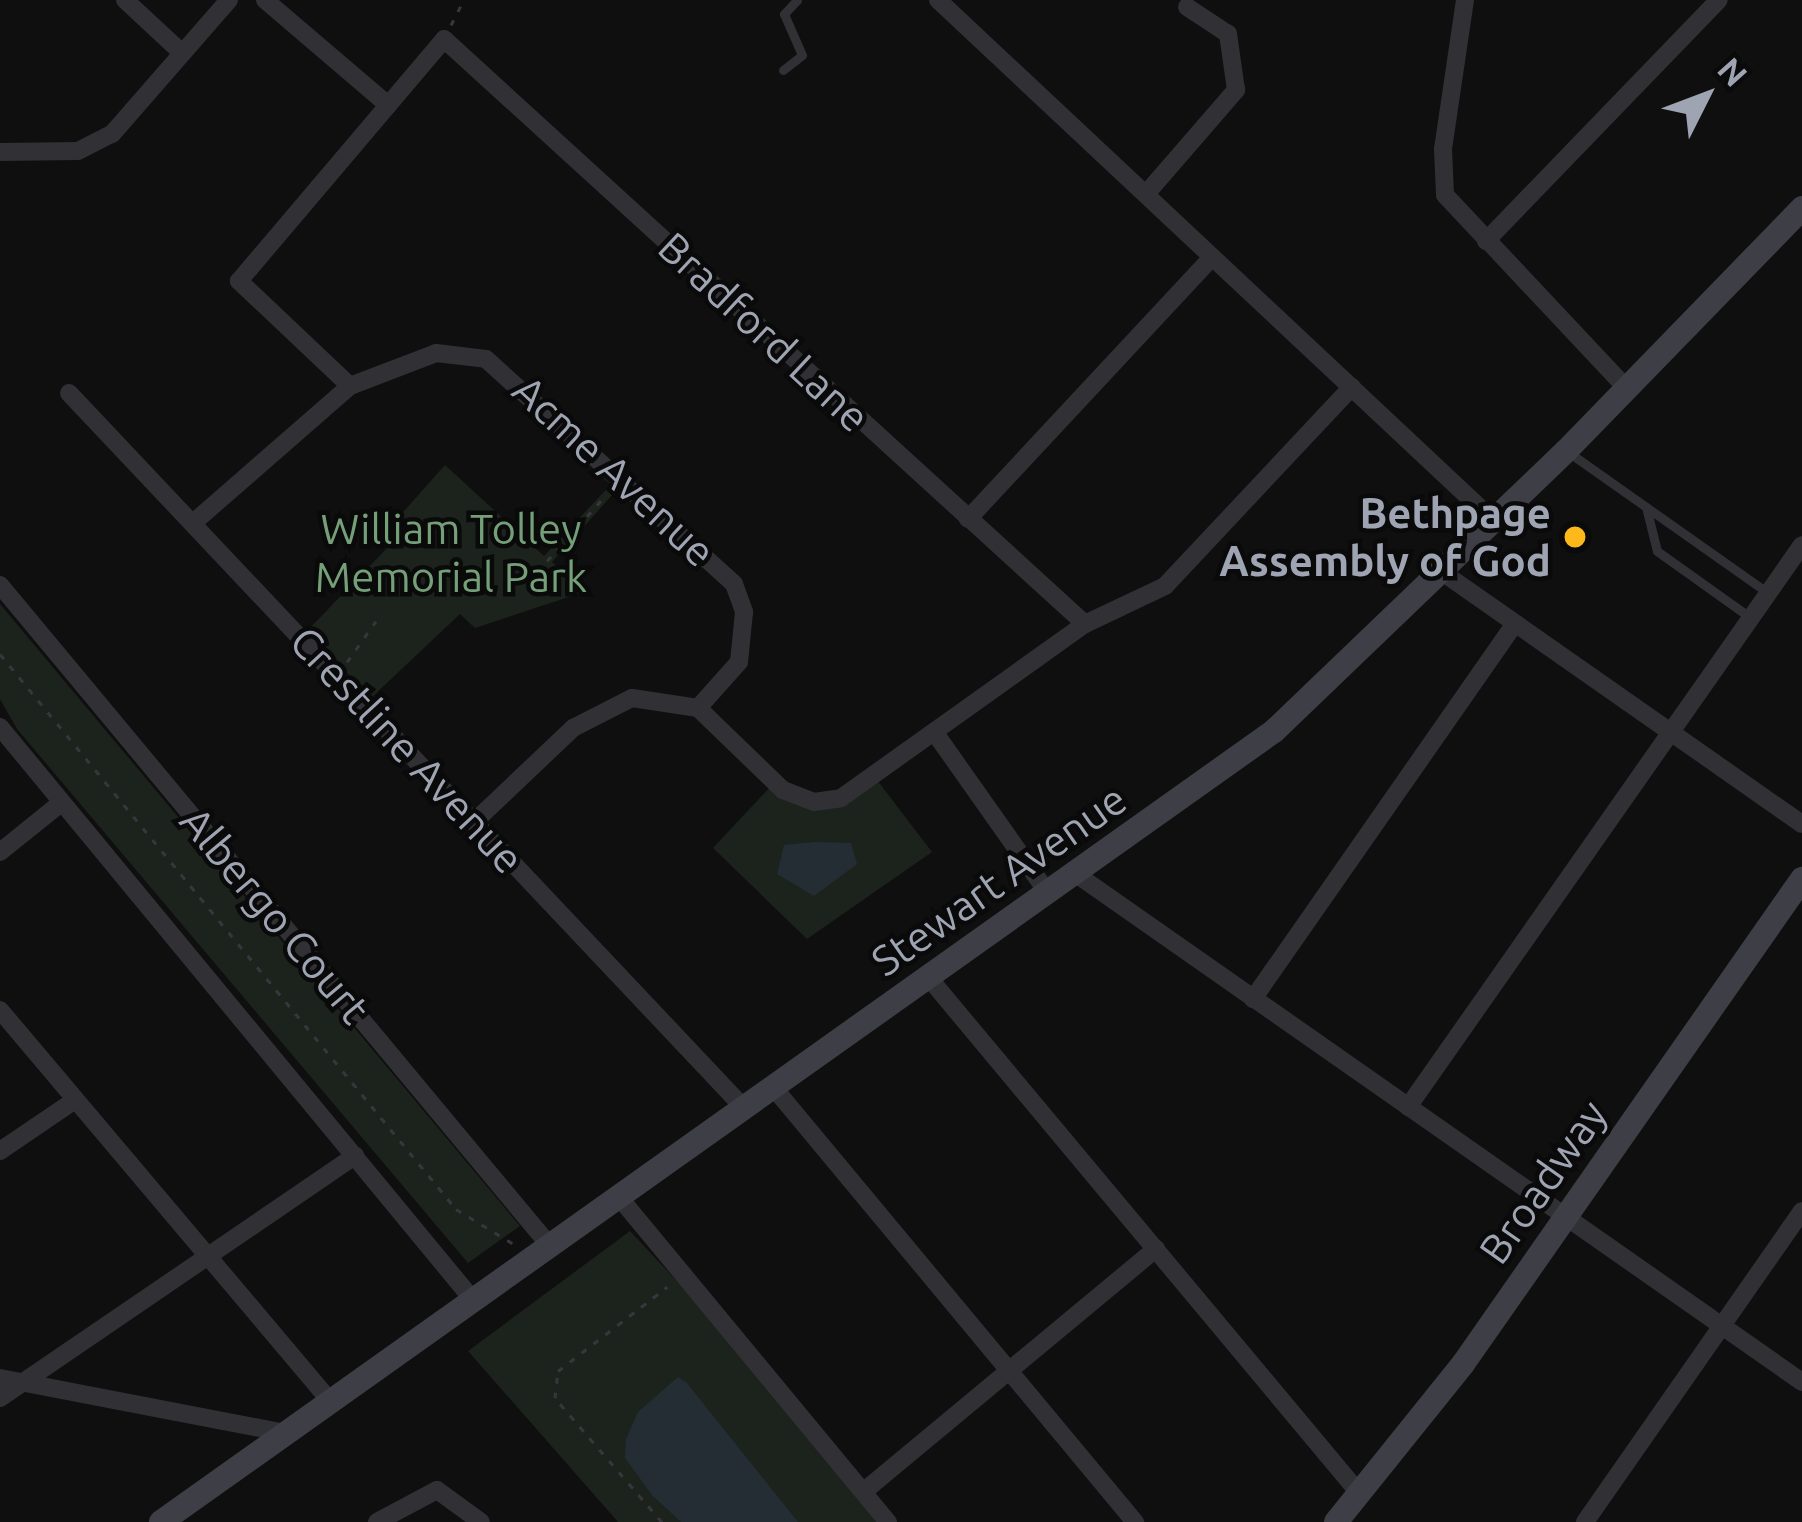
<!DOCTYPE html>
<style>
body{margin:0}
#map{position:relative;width:1802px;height:1522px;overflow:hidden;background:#0f0f10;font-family:Ubuntu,sans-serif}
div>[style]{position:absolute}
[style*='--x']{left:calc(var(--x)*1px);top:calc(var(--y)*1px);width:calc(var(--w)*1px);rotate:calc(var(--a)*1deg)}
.green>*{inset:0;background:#1b231c}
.water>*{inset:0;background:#252d34}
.path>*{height:3px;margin-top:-1.5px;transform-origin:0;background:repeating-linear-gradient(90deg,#36373c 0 6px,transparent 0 15px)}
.lane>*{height:9px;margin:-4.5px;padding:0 4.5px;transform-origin:4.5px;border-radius:4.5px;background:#303035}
.street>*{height:18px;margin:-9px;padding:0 9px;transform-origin:9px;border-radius:9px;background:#303035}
.secondary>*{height:24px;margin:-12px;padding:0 12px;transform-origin:12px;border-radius:12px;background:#3e3f46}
.dots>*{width:33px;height:33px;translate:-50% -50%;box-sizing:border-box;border:6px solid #0a0a0b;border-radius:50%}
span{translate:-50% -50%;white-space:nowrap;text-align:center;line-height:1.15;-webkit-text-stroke:9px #0a0a0b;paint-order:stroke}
.street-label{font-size:42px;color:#9fa4b2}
.poi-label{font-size:42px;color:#9fa4b2;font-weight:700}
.right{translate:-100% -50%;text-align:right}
.park-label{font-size:42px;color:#749f78}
.north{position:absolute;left:1646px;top:36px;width:120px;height:120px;-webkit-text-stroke:9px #0a0a0b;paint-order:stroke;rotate:48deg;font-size:33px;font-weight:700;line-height:48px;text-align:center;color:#9fa4b2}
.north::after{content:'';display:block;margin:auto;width:42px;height:54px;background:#9fa4b2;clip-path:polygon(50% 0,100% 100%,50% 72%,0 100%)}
</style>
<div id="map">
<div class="green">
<div style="clip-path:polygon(445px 465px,544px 556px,617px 478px,622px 484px,552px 562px,584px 592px,475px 628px,460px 614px,371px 698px,307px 631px,388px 547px,380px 538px)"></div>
<div style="clip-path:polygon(0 604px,520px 1226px,468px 1263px,17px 729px,0 699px)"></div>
<div style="clip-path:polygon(877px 780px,932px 852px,807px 939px,713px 848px,772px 785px,791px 803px)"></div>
<div style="clip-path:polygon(630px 1231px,690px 1295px,883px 1522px,618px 1522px,468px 1351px)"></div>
</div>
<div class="water">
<div style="clip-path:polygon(814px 842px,851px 843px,857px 864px,814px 896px,777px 874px,784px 845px)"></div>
<div style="clip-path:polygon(678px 1377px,686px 1382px,798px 1522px,681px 1522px,652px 1495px,625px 1458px,626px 1439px,638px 1412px)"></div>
</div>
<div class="path">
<div style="--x:451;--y:25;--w:28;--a:-63"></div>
<div style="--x:547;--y:561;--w:89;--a:-48.2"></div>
<div style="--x:0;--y:654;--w:718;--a:50.59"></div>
<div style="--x:456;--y:1209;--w:66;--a:31.3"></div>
<div style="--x:347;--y:662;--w:50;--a:-54.7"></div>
<div style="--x:662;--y:1522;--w:164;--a:-130.8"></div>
<div style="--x:555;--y:1398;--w:27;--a:-84"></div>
<div style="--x:558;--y:1371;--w:138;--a:-37.6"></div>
</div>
<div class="lane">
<div style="--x:783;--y:70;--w:24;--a:-38"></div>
<div style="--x:802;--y:55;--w:45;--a:-113.7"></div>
<div style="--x:784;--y:14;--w:19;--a:-47"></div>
<div style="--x:1571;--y:454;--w:241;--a:35.2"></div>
<div style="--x:1646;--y:507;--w:45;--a:76"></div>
<div style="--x:1657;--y:551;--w:115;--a:35.5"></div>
</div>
<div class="street">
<div style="--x:125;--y:0;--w:78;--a:42.9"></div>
<div style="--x:265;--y:0;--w:162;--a:40.5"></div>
<div style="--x:938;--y:0;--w:762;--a:43.14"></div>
<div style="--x:1465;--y:0;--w:151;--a:98.4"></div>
<div style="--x:1443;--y:149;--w:46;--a:87.5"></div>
<div style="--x:1445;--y:195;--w:266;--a:46.8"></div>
<div style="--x:0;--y:152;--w:78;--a:-0.7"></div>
<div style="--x:78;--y:151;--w:38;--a:-27"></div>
<div style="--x:112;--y:134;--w:178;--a:-48.9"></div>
<div style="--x:1146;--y:194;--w:138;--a:-49.1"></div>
<div style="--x:1236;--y:90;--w:57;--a:-98.1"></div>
<div style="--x:1228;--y:34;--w:49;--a:-146.6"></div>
<div style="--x:1486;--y:241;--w:335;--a:-46"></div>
<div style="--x:350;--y:386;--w:153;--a:-136.6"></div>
<div style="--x:239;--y:281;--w:317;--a:-49.7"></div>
<div style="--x:444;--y:39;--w:868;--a:42.38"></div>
<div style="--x:69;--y:393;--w:983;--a:46.65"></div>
<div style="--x:968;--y:519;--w:358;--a:-47"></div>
<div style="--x:193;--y:523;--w:208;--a:-41.1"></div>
<div style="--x:350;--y:386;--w:92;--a:-21"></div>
<div style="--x:436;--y:353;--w:50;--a:6.8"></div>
<div style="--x:486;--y:359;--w:335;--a:42.2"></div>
<div style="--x:734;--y:584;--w:30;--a:70"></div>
<div style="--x:744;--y:612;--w:50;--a:95.7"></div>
<div style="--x:739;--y:662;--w:62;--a:131.7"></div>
<div style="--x:1442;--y:572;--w:439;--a:35"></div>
<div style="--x:0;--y:585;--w:860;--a:50.24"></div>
<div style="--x:0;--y:727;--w:743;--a:50.46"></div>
<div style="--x:935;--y:733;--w:196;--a:54.8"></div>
<div style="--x:474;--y:822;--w:137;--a:-43.5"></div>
<div style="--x:573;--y:728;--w:66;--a:-27"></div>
<div style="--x:632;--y:698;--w:67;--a:8.6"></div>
<div style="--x:698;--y:708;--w:118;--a:44"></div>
<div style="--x:783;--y:790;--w:33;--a:21"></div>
<div style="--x:814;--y:802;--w:27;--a:-8"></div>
<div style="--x:841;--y:798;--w:300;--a:-35.5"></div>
<div style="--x:1085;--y:624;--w:89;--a:-25.4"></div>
<div style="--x:1165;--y:586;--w:273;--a:-46.8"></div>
<div style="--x:0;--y:852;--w:78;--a:-38.8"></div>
<div style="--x:1076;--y:874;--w:886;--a:34.98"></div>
<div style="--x:929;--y:978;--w:671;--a:50.14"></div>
<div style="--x:1253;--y:999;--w:457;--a:-55.1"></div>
<div style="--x:0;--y:1010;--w:513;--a:49.82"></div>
<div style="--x:774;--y:1088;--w:565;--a:50.25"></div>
<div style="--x:1408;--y:1107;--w:686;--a:-54.97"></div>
<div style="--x:0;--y:1151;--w:91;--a:-34.2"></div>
<div style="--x:619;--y:1197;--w:422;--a:50.4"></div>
<div style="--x:0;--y:1378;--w:291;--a:10.9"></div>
<div style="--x:0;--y:1398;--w:430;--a:-34.3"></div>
<div style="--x:863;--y:1492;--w:381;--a:-39.7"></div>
<div style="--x:377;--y:1522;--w:68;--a:-28.1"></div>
<div style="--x:437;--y:1490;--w:54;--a:36"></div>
<div style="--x:1585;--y:1522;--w:379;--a:-55.1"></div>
</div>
<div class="secondary">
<div style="--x:161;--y:1522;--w:1365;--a:-35.4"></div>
<div style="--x:1274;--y:731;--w:405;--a:-43.8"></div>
<div style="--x:1566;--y:451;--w:339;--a:-45.8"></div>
<div style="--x:1336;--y:1522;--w:203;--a:-51.2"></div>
<div style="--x:1463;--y:1364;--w:592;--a:-55.05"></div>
</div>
<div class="dots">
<div style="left:1575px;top:537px;background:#fdb81a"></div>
</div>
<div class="street-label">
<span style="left:764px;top:332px;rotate:43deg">Bradford Lane</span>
<span style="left:614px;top:471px;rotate:43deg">Acme Avenue</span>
<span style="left:407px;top:750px;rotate:47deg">Crestline Avenue</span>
<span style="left:999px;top:880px;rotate:-35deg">Stewart Avenue</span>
<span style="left:275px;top:915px;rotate:50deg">Albergo Court</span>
<span style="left:1543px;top:1182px;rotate:-55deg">Broadway</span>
</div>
<div class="poi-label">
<span class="right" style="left:1551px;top:537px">Bethpage<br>Assembly of God</span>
</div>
<div class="park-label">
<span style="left:451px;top:553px">William Tolley<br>Memorial Park</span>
</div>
<div class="north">N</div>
</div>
